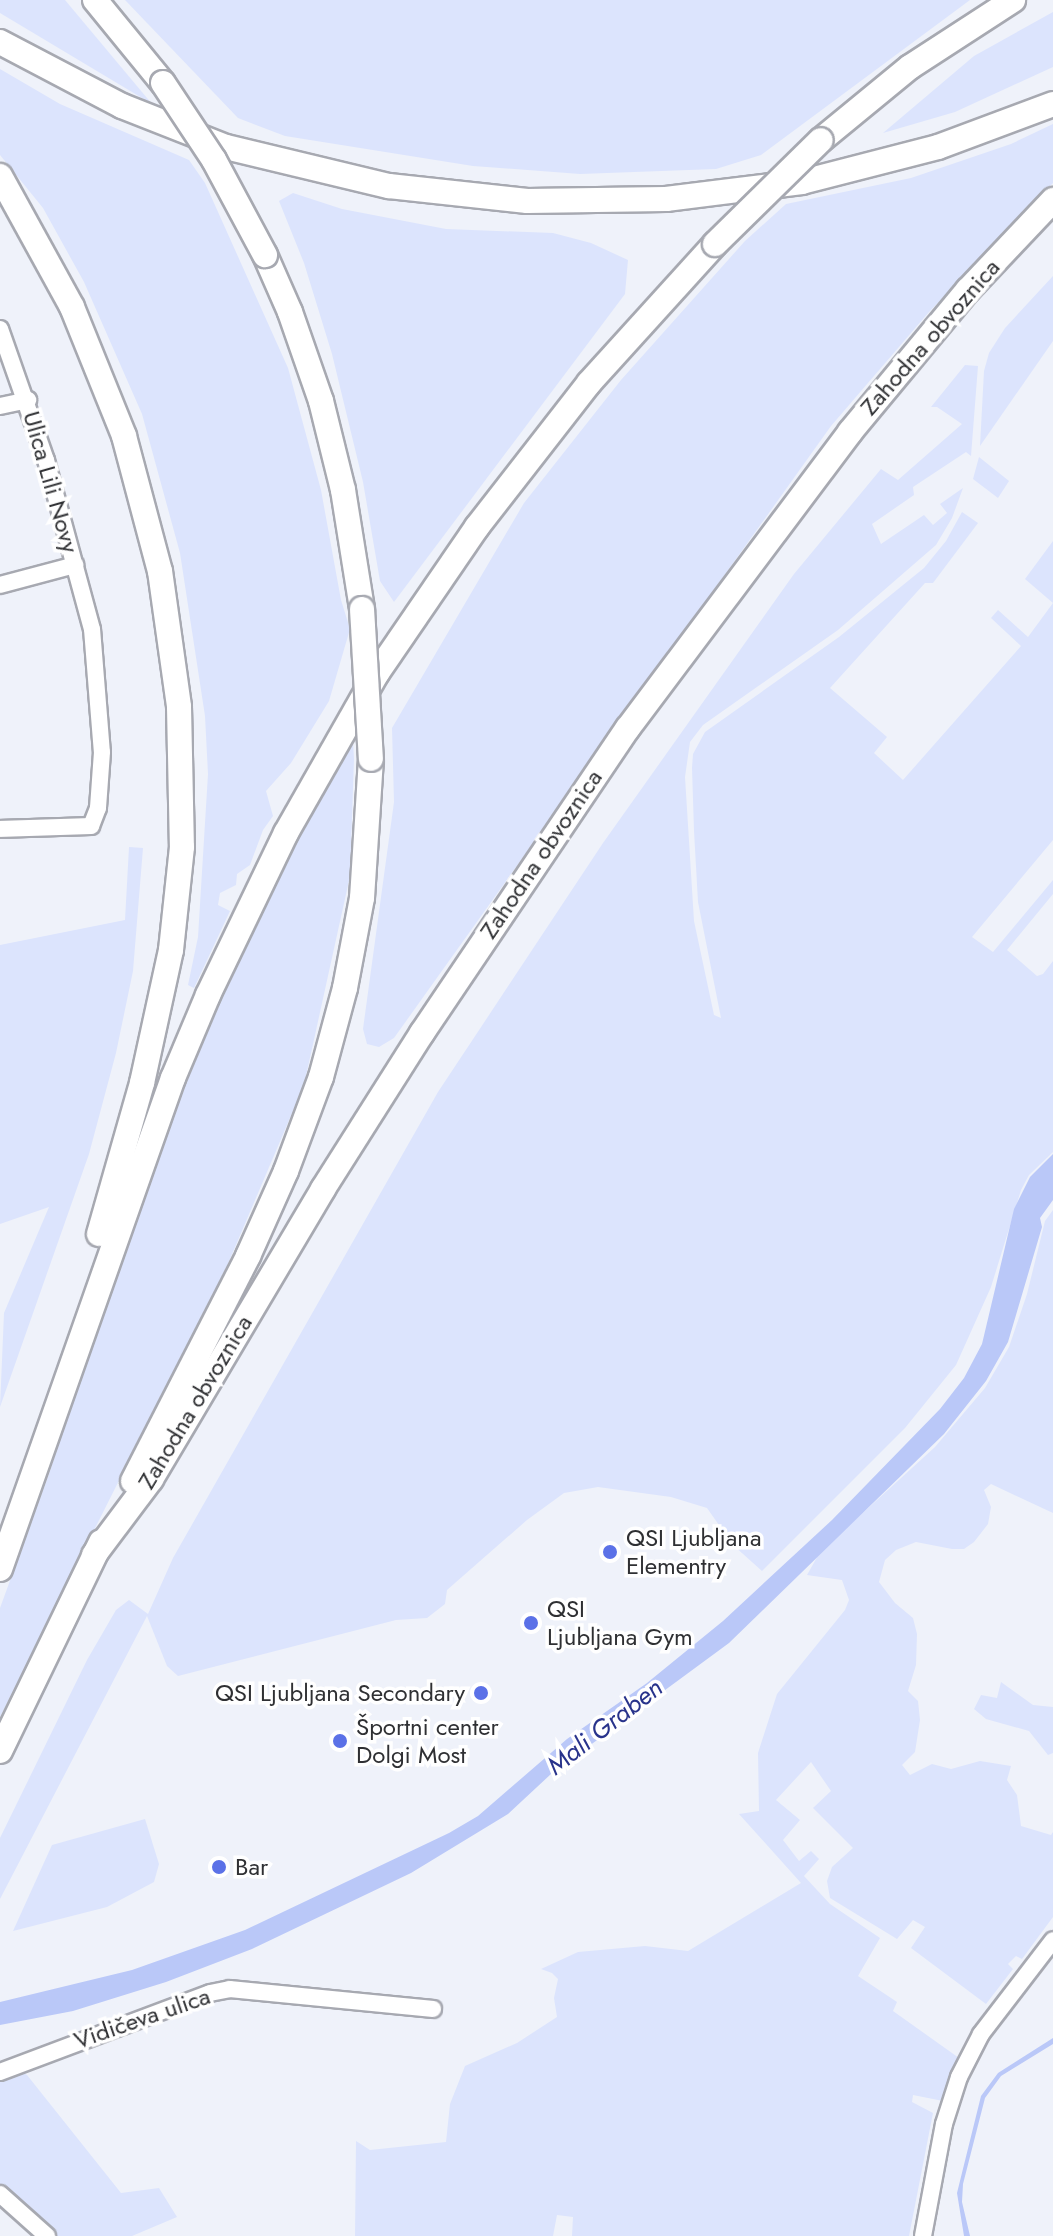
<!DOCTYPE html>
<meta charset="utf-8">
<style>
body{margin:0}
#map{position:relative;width:1053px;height:2236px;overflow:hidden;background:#eff2fa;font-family:Jost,sans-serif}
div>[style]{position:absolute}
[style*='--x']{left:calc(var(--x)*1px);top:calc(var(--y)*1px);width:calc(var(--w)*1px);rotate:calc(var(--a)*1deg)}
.green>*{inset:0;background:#dce4fd}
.water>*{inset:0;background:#bac8f8}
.roads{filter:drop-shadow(2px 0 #a7a9b1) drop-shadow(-2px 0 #a7a9b1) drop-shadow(0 2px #a7a9b1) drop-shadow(0 -2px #a7a9b1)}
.minor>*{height:16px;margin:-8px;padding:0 8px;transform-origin:8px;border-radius:8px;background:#fff}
.highway>*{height:24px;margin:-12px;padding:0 12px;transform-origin:12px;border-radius:12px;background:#fff}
.bridges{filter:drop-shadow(2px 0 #a7a9b1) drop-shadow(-2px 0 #a7a9b1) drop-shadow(0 2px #a7a9b1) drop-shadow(0 -2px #a7a9b1)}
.highway-bridge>*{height:24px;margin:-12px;padding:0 12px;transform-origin:12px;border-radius:12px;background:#fff}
.dots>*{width:22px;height:22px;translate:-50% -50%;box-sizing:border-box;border:4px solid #fff;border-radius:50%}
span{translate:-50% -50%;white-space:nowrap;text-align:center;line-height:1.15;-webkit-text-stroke:7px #fff;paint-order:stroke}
.street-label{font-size:24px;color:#2f3033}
.poi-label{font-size:24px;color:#2f3033}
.left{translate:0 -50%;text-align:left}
.right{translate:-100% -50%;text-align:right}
.water-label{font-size:26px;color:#28338b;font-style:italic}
</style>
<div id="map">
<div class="green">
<div style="clip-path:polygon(0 0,65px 0,152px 104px,0 13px)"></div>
<div style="clip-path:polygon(125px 0,970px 0,761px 155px,716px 169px,580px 174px,473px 166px,285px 136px,238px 118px)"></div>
<div style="clip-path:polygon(1053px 12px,1053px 67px,955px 112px,883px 133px,974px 56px)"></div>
<div style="clip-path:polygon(0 69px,60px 104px,189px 160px,205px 183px,288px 368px,321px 490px,341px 600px,350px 629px,329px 701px,291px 763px,266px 791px,273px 816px,263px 830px,250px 865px,237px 874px,236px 885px,220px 893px,218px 905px,230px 911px,194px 988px,188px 985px,198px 937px,208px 774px,205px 716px,180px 553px,142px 414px,84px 282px,43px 208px,0 155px)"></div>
<div style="clip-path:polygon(1053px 124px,1053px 183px,929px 312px,831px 426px,394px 1038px,379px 1047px,367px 1044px,363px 1029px,394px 802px,392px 728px,524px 503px,621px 380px,745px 241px,786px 204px,911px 178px,1011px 144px)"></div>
<div style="clip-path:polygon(293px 193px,342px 209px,446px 229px,553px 233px,591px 243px,628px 260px,625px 294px,394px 602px,380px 581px,363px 482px,332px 354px,304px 263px,279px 201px)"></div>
<div style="clip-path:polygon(1053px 276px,1053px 341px,980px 446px,984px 371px,989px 353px,1005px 328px)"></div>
<div style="clip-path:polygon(965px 365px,978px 366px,971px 456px,966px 452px,913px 487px,914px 495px,872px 524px,881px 544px,924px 515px,933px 525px,947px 513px,940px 504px,963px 488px,952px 518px,936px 545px,838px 630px,703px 725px,690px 742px,685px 777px,694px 921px,714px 1015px,721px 1018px,698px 902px,694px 831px,692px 768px,693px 754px,705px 732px,839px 637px,924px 568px,946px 541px,962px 512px,978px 523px,933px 583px,925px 583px,830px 688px,887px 737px,874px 753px,903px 780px,1021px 646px,991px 618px,998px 610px,1028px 637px,1053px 603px,1025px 579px,1053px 541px,1053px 840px,972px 937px,993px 952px,1053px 880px,1053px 894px,1007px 950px,1037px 976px,1043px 974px,1053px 961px,1053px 1152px,1029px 1175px,1021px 1190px,991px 1287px,956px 1365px,905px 1428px,762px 1571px,733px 1545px,707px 1508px,671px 1497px,598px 1487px,564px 1493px,527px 1520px,447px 1590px,445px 1604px,427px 1618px,396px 1620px,178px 1676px,167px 1666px,147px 1616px,0 1899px,0 1838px,87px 1660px,116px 1610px,129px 1600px,148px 1614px,173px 1558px,438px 1092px,603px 843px,794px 574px,881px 469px,898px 480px,962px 424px,937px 407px,931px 407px)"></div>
<div style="clip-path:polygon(979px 457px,1009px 481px,998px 498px,973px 479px)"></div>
<div style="clip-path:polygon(348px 739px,353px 741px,354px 759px,350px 876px,304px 1085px,227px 1266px,0 1717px,0 1608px,49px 1474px,114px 1273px,213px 1012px,287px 853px)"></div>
<div style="clip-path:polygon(129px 847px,143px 848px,133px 971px,116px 1053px,89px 1154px,0 1407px,4px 1313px,49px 1207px,0 1224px,0 945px,125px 920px)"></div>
<div style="clip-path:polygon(1053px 1210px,1053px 1513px,991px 1484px,984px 1490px,991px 1507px,988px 1524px,974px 1542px,964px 1549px,952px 1549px,916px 1542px,896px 1550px,885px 1560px,879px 1582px,895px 1603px,913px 1618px,917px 1634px,916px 1665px,908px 1691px,918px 1701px,920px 1720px,915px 1752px,902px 1765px,910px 1775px,932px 1764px,951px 1769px,980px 1761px,1011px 1766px,1007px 1780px,1017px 1795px,1021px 1826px,1051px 1835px,1053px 1832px,1053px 1917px,1022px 1959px,1016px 1956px,1008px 1964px,1013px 1969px,986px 2004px,911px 1948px,925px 1927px,913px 1920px,897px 1939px,830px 1898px,827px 1881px,832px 1867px,853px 1848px,813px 1808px,831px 1791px,811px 1762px,776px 1800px,800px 1820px,783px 1840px,799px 1861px,811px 1851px,819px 1859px,804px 1876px,830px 1904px,880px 1938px,858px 1976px,897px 2002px,893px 2011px,959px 2058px,943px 2101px,913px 2095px,912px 2102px,933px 2113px,909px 2236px,572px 2236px,573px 2217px,557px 2215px,553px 2236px,355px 2236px,356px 2141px,370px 2150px,446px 2142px,450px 2104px,465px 2066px,517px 2043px,557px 2017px,554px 1998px,558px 1979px,552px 1973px,541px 1969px,578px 1952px,645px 1946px,688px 1951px,801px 1883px,739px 1814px,759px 1811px,758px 1753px,777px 1694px,845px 1610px,849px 1600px,842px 1580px,807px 1575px,820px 1552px,935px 1447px,985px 1388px,1009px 1347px,1027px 1294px,1045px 1221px)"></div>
<div style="clip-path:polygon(1001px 1682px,1033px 1705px,1053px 1707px,1053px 1753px,1048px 1755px,1029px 1731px,986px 1719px,974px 1709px,981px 1695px,997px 1698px)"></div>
<div style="clip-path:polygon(145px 1819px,159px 1864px,154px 1882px,107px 1907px,13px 1931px,52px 1845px)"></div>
<div style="clip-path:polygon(18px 2070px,27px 2075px,121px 2193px,159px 2188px,177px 2217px,132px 2236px,54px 2236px,0 2185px,0 2078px)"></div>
</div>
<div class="water">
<div style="clip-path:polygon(1053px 1154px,1053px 1200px,1040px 1218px,1042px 1227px,1008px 1342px,986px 1381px,944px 1434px,729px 1643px,551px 1774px,508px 1814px,411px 1873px,252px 1949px,166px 1982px,73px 2011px,0 2025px,0 2002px,132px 1970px,245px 1930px,449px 1833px,478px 1816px,567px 1739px,647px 1683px,723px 1621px,832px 1520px,940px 1409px,964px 1378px,982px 1344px,1014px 1209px,1030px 1177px)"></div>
<div style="clip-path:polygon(1053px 2038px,1053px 2044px,1001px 2076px,985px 2098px,963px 2184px,962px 2202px,970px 2236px,964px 2236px,957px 2193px,981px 2096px,998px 2073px)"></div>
</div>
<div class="roads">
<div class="minor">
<div style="--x:0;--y:329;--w:139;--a:70.7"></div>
<div style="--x:46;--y:460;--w:175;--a:74.8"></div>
<div style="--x:92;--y:629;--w:123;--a:85.4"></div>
<div style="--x:102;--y:752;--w:56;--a:94.1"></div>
<div style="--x:98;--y:808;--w:19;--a:111"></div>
<div style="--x:91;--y:826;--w:91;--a:178.1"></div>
<div style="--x:0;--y:406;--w:29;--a:-12"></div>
<div style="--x:0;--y:585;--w:78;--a:-14.9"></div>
<div style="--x:0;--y:2072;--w:224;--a:-20.6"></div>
<div style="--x:210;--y:1993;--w:20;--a:-11"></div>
<div style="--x:230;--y:1989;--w:204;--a:5.6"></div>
<div style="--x:0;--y:2194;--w:63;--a:41.8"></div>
<div style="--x:923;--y:2236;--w:114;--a:-79.4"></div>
<div style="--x:944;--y:2124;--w:49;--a:-72.3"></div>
<div style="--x:959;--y:2077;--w:48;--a:-62.9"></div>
<div style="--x:981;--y:2034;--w:118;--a:-52.5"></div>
</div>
<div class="highway">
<div style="--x:95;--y:0;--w:107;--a:50.7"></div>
<div style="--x:0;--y:42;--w:138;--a:27.7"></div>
<div style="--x:122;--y:106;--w:112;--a:21.5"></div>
<div style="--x:226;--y:147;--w:168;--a:13.5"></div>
<div style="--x:389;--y:186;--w:139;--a:6.2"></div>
<div style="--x:527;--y:201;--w:139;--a:-0.8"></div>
<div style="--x:666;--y:199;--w:137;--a:-7.1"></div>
<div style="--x:802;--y:182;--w:140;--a:-14.4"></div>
<div style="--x:938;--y:147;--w:123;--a:-20.5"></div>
<div style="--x:821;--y:140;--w:115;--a:-39.4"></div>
<div style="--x:910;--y:67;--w:123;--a:-33"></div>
<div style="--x:0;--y:176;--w:149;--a:61.2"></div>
<div style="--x:72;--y:307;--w:139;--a:68"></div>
<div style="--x:124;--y:436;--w:140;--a:75.1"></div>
<div style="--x:160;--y:571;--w:137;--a:82"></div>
<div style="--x:179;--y:707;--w:140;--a:88.8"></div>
<div style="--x:182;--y:847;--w:104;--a:96.1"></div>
<div style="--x:171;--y:950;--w:136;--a:102.3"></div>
<div style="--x:142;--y:1083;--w:157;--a:105.9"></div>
<div style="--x:265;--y:255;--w:62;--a:66.3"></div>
<div style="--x:290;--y:312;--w:94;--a:70.8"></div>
<div style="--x:321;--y:401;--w:92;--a:76.1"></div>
<div style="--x:343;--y:490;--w:121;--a:80.9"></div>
<div style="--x:133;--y:1481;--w:253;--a:-62.9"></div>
<div style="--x:248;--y:1256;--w:93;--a:-65.9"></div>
<div style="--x:286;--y:1171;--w:100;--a:-69.6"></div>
<div style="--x:321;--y:1077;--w:92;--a:-74.9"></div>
<div style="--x:345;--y:988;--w:92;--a:-79.3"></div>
<div style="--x:362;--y:898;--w:139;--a:-86.3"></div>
<div style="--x:94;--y:1555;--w:95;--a:-53.1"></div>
<div style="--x:151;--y:1479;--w:337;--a:-59.3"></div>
<div style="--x:323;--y:1189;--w:185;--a:-57.6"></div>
<div style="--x:422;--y:1033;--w:368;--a:-56"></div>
<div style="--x:628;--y:728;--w:370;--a:-53.1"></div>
<div style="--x:850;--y:432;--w:185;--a:-50.3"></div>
<div style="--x:968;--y:290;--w:124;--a:-46.6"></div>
<div style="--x:0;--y:1569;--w:521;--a:-70.59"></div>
<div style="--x:173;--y:1078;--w:90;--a:-67.1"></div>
<div style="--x:208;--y:995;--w:180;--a:-64.3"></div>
<div style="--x:286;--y:833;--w:184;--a:-60.4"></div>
<div style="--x:377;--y:673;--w:177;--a:-55.6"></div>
<div style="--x:477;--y:527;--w:182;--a:-52.1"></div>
<div style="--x:589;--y:383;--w:188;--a:-47.8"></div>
<div style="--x:0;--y:1751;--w:232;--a:-64.2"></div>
</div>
</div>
<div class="bridges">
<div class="highway-bridge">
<div style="--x:163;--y:83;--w:92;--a:56.5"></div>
<div style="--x:214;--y:160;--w:108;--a:61.8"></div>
<div style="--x:715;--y:244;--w:148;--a:-44.5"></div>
<div style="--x:362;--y:609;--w:150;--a:86.6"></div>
</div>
</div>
<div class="dots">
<div style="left:610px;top:1552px;background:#5b71e7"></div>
<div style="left:531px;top:1623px;background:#5b71e7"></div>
<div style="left:481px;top:1693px;background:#5b71e7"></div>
<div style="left:340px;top:1741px;background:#5b71e7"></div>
<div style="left:219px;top:1867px;background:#5b71e7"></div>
</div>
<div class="street-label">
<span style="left:930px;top:337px;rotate:-49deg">Zahodna obvoznica</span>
<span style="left:51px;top:482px;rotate:74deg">Ulica Lili Novy</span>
<span style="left:541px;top:854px;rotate:-56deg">Zahodna obvoznica</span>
<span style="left:195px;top:1402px;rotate:-59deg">Zahodna obvoznica</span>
<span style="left:142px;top:2018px;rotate:-19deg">Vidičeva ulica</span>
</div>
<div class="poi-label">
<span class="left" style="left:626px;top:1552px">QSI Ljubljana<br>Elementry</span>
<span class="left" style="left:547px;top:1623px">QSI<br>Ljubljana Gym</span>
<span class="right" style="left:465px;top:1693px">QSI Ljubljana Secondary</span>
<span class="left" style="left:356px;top:1741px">Športni center<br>Dolgi Most</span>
<span class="left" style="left:235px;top:1867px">Bar</span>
</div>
<div class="water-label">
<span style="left:605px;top:1727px;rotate:-38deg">Mali Graben</span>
</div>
</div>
